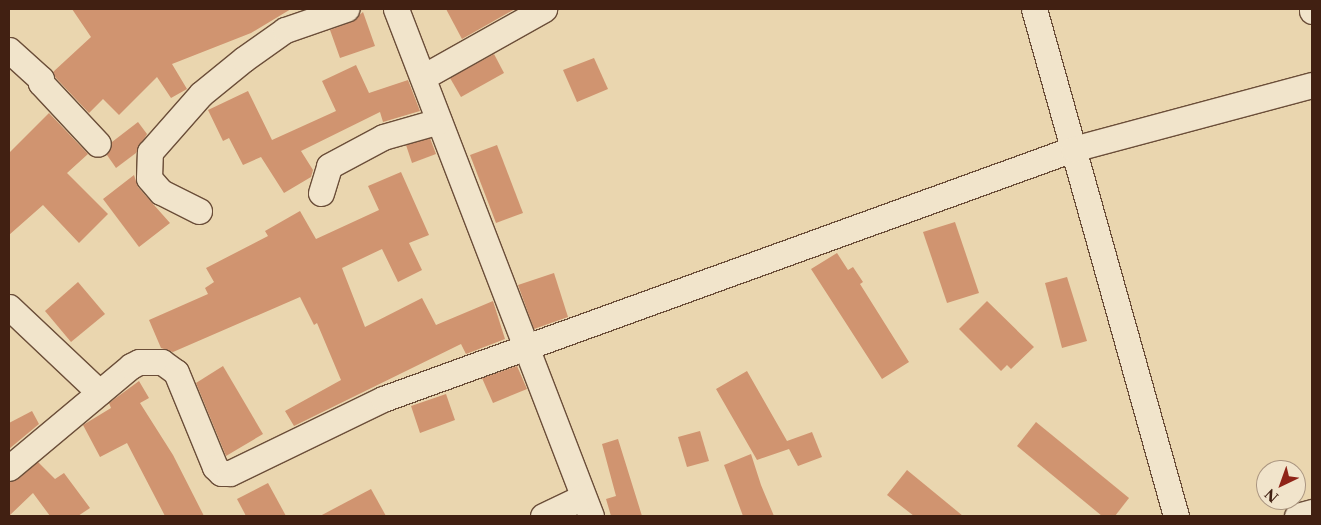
<!DOCTYPE html>
<style>
body{margin:0}
#map{position:relative;width:1321px;height:525px;overflow:hidden;background:#ead6af;font-family:"Libre Caslon Text",serif}
div>[style]{position:absolute}
[style*='--x']{left:calc(var(--x)*1px);top:calc(var(--y)*1px);width:calc(var(--w)*1px);rotate:calc(var(--a)*1deg)}
.building>*{inset:0;background:#d09470}
.roads{filter:drop-shadow(1px 0 #6b4e39) drop-shadow(-1px 0 #6b4e39) drop-shadow(0 1px #6b4e39) drop-shadow(0 -1px #6b4e39)}
.street>*{height:25px;margin:-12.5px;padding:0 12.5px;transform-origin:12.5px;border-radius:12.5px;background:#f1e4cb}
span{translate:-50% -50%;white-space:nowrap;text-align:center;line-height:1.15;-webkit-text-stroke:4.5px #f1e4cb;paint-order:stroke}
.frame{position:absolute;inset:0;border:10px solid #412012;pointer-events:none}
.north{position:absolute;left:1256px;top:460px;width:50px;height:50px;box-sizing:border-box;background:#f1e4cb;border:1px solid #ab9681;border-radius:50%;rotate:222deg;font-size:14px;font-weight:700;line-height:20px;text-align:center;color:#412012}
.north::after{content:'';display:block;margin:auto;width:18px;height:22px;background:#8f2418;clip-path:polygon(50% 0,100% 100%,50% 72%,0 100%)}
</style>
<div id="map">
<div class="building">
<div style="clip-path:polygon(72px 9px,291px 9px,251px 33px,172px 64px,187px 89px,171px 98px,157px 77px,119px 115px,103px 99px,89px 113px,55px 77px,53px 72px,91px 37px)"></div>
<div style="clip-path:polygon(446px 9px,515px 9px,462px 39px)"></div>
<div style="clip-path:polygon(363px 12px,375px 46px,340px 58px,330px 30px,351px 22px)"></div>
<div style="clip-path:polygon(494px 54px,504px 73px,461px 97px,450px 78px)"></div>
<div style="clip-path:polygon(594px 58px,608px 89px,577px 102px,563px 70px)"></div>
<div style="clip-path:polygon(356px 65px,369px 93px,408px 80px,420px 111px,383px 122px,380px 112px,301px 151px,313px 170px,311px 177px,284px 193px,261px 157px,243px 165px,229px 138px,223px 141px,208px 110px,248px 91px,272px 140px,336px 111px,322px 81px)"></div>
<div style="clip-path:polygon(49px 113px,88px 154px,67px 173px,108px 214px,79px 243px,43px 205px,9px 235px,9px 153px)"></div>
<div style="clip-path:polygon(138px 122px,147px 134px,136px 153px,116px 168px,107px 155px,112px 142px)"></div>
<div style="clip-path:polygon(430px 138px,436px 154px,412px 163px,406px 145px)"></div>
<div style="clip-path:polygon(497px 145px,523px 213px,496px 223px,470px 155px)"></div>
<div style="clip-path:polygon(401px 172px,429px 235px,409px 243px,422px 270px,398px 282px,382px 249px,342px 268px,365px 327px,422px 298px,436px 325px,493px 301px,505px 339px,466px 354px,461px 344px,294px 426px,285px 411px,341px 380px,317px 323px,314px 325px,300px 297px,173px 352px,161px 348px,149px 320px,208px 294px,205px 288px,214px 282px,206px 268px,268px 236px,265px 231px,300px 211px,316px 239px,379px 210px,368px 186px)"></div>
<div style="clip-path:polygon(134px 175px,138px 187px,170px 223px,139px 247px,103px 199px)"></div>
<div style="clip-path:polygon(955px 222px,979px 293px,947px 303px,923px 232px)"></div>
<div style="clip-path:polygon(837px 253px,848px 270px,853px 267px,863px 282px,860px 284px,909px 362px,882px 379px,811px 269px)"></div>
<div style="clip-path:polygon(554px 273px,568px 317px,534px 329px,518px 285px)"></div>
<div style="clip-path:polygon(1067px 277px,1087px 341px,1062px 348px,1045px 283px)"></div>
<div style="clip-path:polygon(78px 282px,105px 314px,71px 342px,45px 311px)"></div>
<div style="clip-path:polygon(987px 301px,1034px 347px,1011px 369px,1007px 365px,1001px 371px,959px 329px)"></div>
<div style="clip-path:polygon(223px 366px,263px 434px,226px 456px,196px 383px)"></div>
<div style="clip-path:polygon(517px 366px,527px 389px,493px 403px,482px 378px)"></div>
<div style="clip-path:polygon(747px 371px,787px 441px,812px 432px,822px 457px,798px 466px,789px 449px,757px 460px,716px 389px)"></div>
<div style="clip-path:polygon(139px 381px,149px 398px,140px 403px,173px 455px,204px 516px,165px 516px,127px 443px,100px 457px,83px 425px,111px 408px,109px 403px)"></div>
<div style="clip-path:polygon(446px 394px,455px 420px,420px 433px,411px 406px)"></div>
<div style="clip-path:polygon(32px 411px,39px 424px,9px 449px,9px 423px)"></div>
<div style="clip-path:polygon(1036px 422px,1129px 498px,1115px 516px,1102px 516px,1017px 446px)"></div>
<div style="clip-path:polygon(700px 431px,709px 461px,687px 467px,678px 437px)"></div>
<div style="clip-path:polygon(618px 439px,642px 516px,611px 516px,606px 499px,616px 496px,602px 444px)"></div>
<div style="clip-path:polygon(751px 454px,761px 485px,774px 516px,743px 516px,724px 465px)"></div>
<div style="clip-path:polygon(38px 462px,55px 479px,64px 473px,90px 508px,78px 516px,50px 516px,33px 493px,9px 516px,9px 482px,18px 479px)"></div>
<div style="clip-path:polygon(907px 470px,963px 516px,914px 516px,887px 495px)"></div>
<div style="clip-path:polygon(268px 483px,286px 516px,246px 516px,237px 499px)"></div>
<div style="clip-path:polygon(371px 489px,386px 516px,320px 516px)"></div>
</div>
<div class="roads">
<div class="street">
<div style="--x:396;--y:9;--w:543;--a:68.96"></div>
<div style="--x:1034;--y:9;--w:527;--a:74.35"></div>
<div style="--x:1312;--y:9;--w:2;--a:90"></div>
<div style="--x:9;--y:50;--w:43;--a:42.2"></div>
<div style="--x:41;--y:79;--w:4;--a:90"></div>
<div style="--x:41;--y:83;--w:83;--a:46.9"></div>
<div style="--x:423;--y:77;--w:139;--a:-29.3"></div>
<div style="--x:321;--y:193;--w:28;--a:-73"></div>
<div style="--x:329;--y:166;--w:61;--a:-28.2"></div>
<div style="--x:383;--y:137;--w:58;--a:-15.9"></div>
<div style="--x:199;--y:211;--w:42;--a:-153.4"></div>
<div style="--x:161;--y:192;--w:18;--a:-131"></div>
<div style="--x:149;--y:178;--w:26;--a:-88"></div>
<div style="--x:150;--y:152;--w:77;--a:-48.7"></div>
<div style="--x:201;--y:94;--w:55;--a:-39.1"></div>
<div style="--x:244;--y:59;--w:50;--a:-35.3"></div>
<div style="--x:285;--y:30;--w:65;--a:-19"></div>
<div style="--x:9;--y:307;--w:124;--a:43.4"></div>
<div style="--x:9;--y:468;--w:159;--a:-39.9"></div>
<div style="--x:131;--y:366;--w:9;--a:-27"></div>
<div style="--x:139;--y:362;--w:23;--a:0"></div>
<div style="--x:162;--y:362;--w:17;--a:36"></div>
<div style="--x:176;--y:372;--w:103;--a:67.7"></div>
<div style="--x:215;--y:467;--w:8;--a:45"></div>
<div style="--x:221;--y:473;--w:9;--a:0"></div>
<div style="--x:230;--y:473;--w:170;--a:-25.8"></div>
<div style="--x:383;--y:399;--w:734;--a:-19.92"></div>
<div style="--x:1073;--y:149;--w:247;--a:-15"></div>
<div style="--x:543;--y:516;--w:44;--a:-25.4"></div>
<div style="--x:1297;--y:516;--w:16;--a:-15"></div>
</div>
</div>
<div class="frame"></div>
<div class="north">N</div>
</div>
